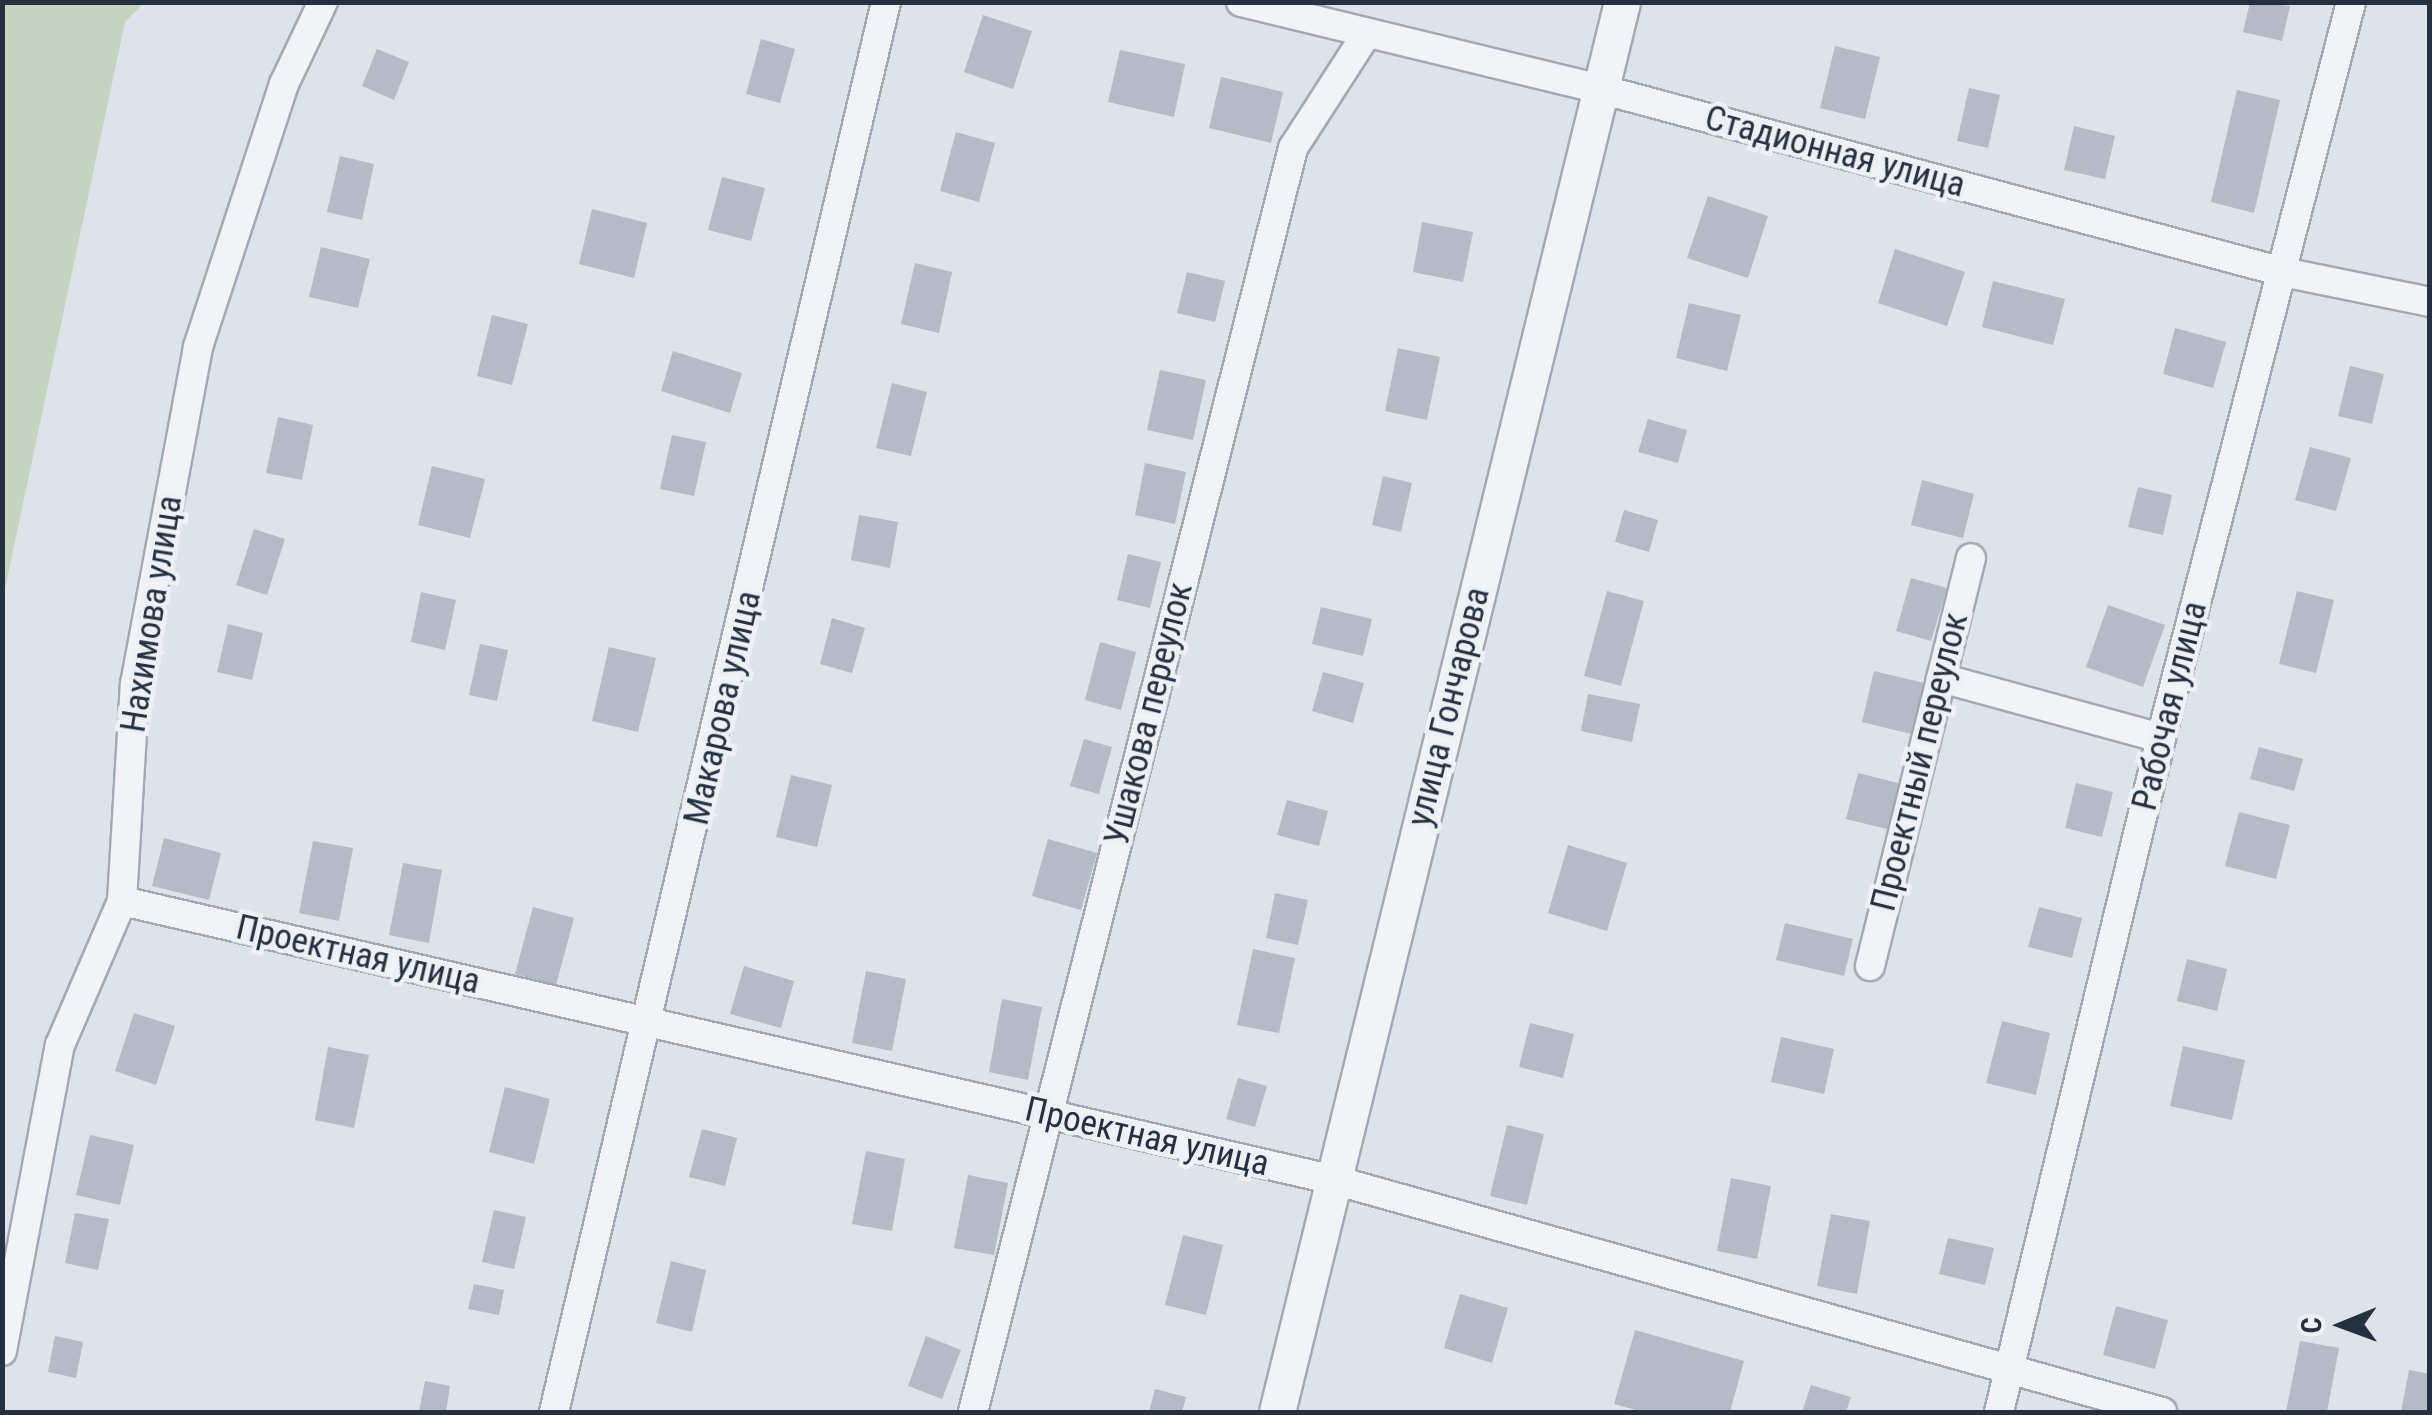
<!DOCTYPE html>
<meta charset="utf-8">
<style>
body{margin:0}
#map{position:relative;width:2432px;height:1415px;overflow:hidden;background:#dee2e9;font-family:"Roboto Condensed",sans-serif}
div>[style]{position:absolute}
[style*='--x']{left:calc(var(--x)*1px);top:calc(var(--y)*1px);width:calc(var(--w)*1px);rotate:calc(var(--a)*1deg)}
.green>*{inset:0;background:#c4d4be}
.building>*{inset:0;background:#b4bbc6}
.roads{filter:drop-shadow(2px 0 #a3a9b3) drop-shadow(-2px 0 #a3a9b3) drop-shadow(0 2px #a3a9b3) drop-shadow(0 -2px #a3a9b3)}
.minor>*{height:28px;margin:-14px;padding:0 14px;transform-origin:14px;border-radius:14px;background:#f1f3f7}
.tertiary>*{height:35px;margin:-17.5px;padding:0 17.5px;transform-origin:17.5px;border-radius:17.5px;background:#f1f3f7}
span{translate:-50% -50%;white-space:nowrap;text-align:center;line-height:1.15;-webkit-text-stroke:9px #edf1f6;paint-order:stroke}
.street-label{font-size:35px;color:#253041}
.frame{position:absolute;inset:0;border:5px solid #253041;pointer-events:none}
.north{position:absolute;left:2292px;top:1275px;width:100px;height:100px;-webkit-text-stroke:8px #edf1f6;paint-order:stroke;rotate:269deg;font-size:28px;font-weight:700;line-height:40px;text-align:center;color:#253041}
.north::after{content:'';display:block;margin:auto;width:35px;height:45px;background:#253041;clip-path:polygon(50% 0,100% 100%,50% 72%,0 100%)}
</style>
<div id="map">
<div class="green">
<div style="clip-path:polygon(3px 2px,144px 3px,125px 22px,3px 598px)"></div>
</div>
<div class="building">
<div style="clip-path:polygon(2250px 2px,2290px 6px,2282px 41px,2243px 32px)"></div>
<div style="clip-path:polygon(983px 15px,1032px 31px,1013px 89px,964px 72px)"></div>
<div style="clip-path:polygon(761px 39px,795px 49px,780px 103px,746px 94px)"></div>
<div style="clip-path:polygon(1835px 46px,1880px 57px,1865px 119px,1820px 108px)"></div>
<div style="clip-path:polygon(377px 49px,409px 62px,394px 100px,362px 86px)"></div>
<div style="clip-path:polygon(1120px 50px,1185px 64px,1174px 117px,1108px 102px)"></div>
<div style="clip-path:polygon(1221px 77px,1283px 92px,1271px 143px,1209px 128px)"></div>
<div style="clip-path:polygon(1969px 88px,2000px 95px,1988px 148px,1957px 141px)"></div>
<div style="clip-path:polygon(2237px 90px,2280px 100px,2254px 213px,2211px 202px)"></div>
<div style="clip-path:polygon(2074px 126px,2115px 136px,2105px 179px,2064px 170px)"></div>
<div style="clip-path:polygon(956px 132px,995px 143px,979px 202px,940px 191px)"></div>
<div style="clip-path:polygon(340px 156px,374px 164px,362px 220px,327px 212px)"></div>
<div style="clip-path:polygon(722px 177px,765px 188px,751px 241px,708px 230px)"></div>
<div style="clip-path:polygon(1708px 196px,1768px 216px,1748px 278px,1687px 258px)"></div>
<div style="clip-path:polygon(592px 209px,647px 223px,634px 278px,579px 264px)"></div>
<div style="clip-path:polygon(1422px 222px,1473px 232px,1463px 282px,1413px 272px)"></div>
<div style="clip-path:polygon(321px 247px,370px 259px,358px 308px,309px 297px)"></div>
<div style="clip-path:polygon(1895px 249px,1965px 272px,1947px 326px,1878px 303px)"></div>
<div style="clip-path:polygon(915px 263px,952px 272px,939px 333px,901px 324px)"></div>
<div style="clip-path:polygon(1187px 272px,1225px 281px,1215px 322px,1177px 313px)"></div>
<div style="clip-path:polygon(1993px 281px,2065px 299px,2053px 345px,1982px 327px)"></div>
<div style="clip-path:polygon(1689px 303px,1741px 315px,1727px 371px,1676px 358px)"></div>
<div style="clip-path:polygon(492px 315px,528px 324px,512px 385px,477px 376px)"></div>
<div style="clip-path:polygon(2175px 328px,2226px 342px,2213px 388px,2163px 374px)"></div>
<div style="clip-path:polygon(1398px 348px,1440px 357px,1427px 420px,1385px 411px)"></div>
<div style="clip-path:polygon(673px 351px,742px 373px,730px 413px,661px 391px)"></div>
<div style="clip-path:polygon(2350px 366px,2384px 374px,2372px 424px,2338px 416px)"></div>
<div style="clip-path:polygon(1160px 370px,1206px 380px,1193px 440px,1147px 430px)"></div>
<div style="clip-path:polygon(892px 383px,927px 392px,911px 456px,876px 448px)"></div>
<div style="clip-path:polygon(278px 417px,313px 425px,302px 480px,266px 473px)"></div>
<div style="clip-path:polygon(1648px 419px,1687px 430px,1678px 463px,1638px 452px)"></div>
<div style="clip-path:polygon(672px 435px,706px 442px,694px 496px,660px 489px)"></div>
<div style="clip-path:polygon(2310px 447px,2351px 458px,2336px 511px,2295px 500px)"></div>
<div style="clip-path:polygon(1145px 463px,1186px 472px,1175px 524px,1135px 515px)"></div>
<div style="clip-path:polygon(432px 466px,485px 479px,470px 538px,418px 525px)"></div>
<div style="clip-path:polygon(1383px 476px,1412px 483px,1401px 532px,1372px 525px)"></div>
<div style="clip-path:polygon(1922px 480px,1974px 494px,1963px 538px,1911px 525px)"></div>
<div style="clip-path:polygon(2138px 487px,2172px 495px,2163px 535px,2128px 527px)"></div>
<div style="clip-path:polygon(1624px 510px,1658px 520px,1649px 552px,1615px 542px)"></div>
<div style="clip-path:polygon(859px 515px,898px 522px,890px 568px,851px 560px)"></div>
<div style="clip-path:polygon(254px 529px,285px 539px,267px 595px,236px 585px)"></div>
<div style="clip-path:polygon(1128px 554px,1161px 562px,1150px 608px,1117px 600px)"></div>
<div style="clip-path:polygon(1911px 578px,1947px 588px,1931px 641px,1896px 631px)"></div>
<div style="clip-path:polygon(1607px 591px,1644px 601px,1621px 686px,1584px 676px)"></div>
<div style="clip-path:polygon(2297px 591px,2334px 600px,2316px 673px,2279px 664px)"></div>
<div style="clip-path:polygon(421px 592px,456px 600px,445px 650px,411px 642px)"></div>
<div style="clip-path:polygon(2108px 605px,2165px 625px,2143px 687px,2086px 667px)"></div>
<div style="clip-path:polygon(1321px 607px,1372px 619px,1363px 656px,1312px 644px)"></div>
<div style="clip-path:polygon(832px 618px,865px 628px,852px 673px,820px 664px)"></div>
<div style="clip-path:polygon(228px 624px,263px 633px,252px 680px,217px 672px)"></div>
<div style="clip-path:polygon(1100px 642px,1136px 652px,1121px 710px,1085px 700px)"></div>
<div style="clip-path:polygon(480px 644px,508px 650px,497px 701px,469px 695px)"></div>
<div style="clip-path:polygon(609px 647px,656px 658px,638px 732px,592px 721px)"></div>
<div style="clip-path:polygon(1874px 671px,1924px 683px,1911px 734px,1862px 722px)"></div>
<div style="clip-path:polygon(1323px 672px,1364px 683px,1353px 723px,1312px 711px)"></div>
<div style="clip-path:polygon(1588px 694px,1640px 704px,1632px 742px,1581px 731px)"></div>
<div style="clip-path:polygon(1084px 739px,1112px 747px,1099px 794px,1070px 786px)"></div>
<div style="clip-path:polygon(2259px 747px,2303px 759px,2294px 791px,2250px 779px)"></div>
<div style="clip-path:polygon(1858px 773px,1902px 784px,1891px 830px,1846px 819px)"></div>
<div style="clip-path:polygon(791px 775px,832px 785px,817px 847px,776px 837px)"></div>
<div style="clip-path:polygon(2076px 783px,2113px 792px,2102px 837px,2065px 828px)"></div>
<div style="clip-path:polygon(1287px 800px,1328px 811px,1319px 846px,1277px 835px)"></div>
<div style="clip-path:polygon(2239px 812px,2290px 825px,2276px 879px,2225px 866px)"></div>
<div style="clip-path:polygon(164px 838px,221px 853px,209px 900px,152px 886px)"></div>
<div style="clip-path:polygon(1048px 839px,1097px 853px,1081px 910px,1032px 896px)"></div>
<div style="clip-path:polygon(313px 841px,353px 848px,339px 921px,299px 913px)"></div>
<div style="clip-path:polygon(1568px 845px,1627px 863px,1607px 931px,1548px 913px)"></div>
<div style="clip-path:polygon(403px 863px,442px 870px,429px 943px,389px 935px)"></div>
<div style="clip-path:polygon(1275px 893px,1308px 900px,1298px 945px,1266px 938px)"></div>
<div style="clip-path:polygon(533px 907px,574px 918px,556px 985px,515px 974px)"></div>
<div style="clip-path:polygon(2039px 907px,2082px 918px,2072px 958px,2028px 947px)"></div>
<div style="clip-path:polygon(1785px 923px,1853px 939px,1844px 976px,1776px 960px)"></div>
<div style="clip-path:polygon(1253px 949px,1295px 958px,1279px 1033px,1237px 1025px)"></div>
<div style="clip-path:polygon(2187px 959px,2227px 969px,2217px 1011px,2177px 1001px)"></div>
<div style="clip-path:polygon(744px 966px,794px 981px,781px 1028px,730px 1014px)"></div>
<div style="clip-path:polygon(866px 971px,906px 979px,892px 1051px,852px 1043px)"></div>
<div style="clip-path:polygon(1002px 999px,1042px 1007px,1028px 1080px,989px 1072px)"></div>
<div style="clip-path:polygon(134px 1013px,175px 1026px,156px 1085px,115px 1071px)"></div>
<div style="clip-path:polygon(2002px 1021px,2050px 1033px,2036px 1095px,1986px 1083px)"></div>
<div style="clip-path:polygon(1530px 1023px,1574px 1034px,1563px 1078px,1519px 1067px)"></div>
<div style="clip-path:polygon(1781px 1037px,1834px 1049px,1824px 1094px,1771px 1082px)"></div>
<div style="clip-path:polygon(2183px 1046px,2245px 1060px,2232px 1120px,2170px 1106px)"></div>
<div style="clip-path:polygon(328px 1047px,369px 1055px,354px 1128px,315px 1120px)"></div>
<div style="clip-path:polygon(1238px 1078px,1267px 1086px,1255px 1127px,1226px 1119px)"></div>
<div style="clip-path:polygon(505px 1087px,550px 1099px,534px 1164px,489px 1152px)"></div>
<div style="clip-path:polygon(1507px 1125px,1544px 1134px,1527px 1205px,1490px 1196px)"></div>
<div style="clip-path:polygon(702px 1129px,737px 1138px,725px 1186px,689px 1177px)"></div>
<div style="clip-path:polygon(90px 1135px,134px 1145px,120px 1205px,76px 1195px)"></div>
<div style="clip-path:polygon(866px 1151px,905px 1159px,892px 1231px,852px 1224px)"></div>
<div style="clip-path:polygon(968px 1175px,1008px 1183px,994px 1255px,954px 1248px)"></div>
<div style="clip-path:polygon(1731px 1178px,1771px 1186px,1757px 1259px,1717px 1251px)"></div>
<div style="clip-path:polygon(494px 1210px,526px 1217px,514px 1269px,482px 1262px)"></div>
<div style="clip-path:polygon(75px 1213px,109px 1219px,98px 1270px,65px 1263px)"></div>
<div style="clip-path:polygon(1831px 1214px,1870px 1221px,1857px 1294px,1817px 1286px)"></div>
<div style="clip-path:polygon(1183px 1235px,1223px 1245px,1206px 1315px,1165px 1305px)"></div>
<div style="clip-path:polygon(1948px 1238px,1994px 1248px,1985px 1285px,1939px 1274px)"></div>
<div style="clip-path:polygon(671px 1261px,706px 1270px,692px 1332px,656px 1323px)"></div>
<div style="clip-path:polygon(474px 1284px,504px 1290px,499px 1315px,468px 1309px)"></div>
<div style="clip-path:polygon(1460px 1294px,1508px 1308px,1492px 1363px,1444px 1348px)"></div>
<div style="clip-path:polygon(2116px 1306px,2168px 1320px,2155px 1369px,2103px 1355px)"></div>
<div style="clip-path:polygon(1635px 1330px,1744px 1361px,1730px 1412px,1643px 1412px,1614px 1404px)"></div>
<div style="clip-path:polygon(55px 1336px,83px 1342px,76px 1378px,48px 1372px)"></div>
<div style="clip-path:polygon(926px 1336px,961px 1350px,942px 1399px,908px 1386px)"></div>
<div style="clip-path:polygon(2300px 1341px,2339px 1348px,2327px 1412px,2286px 1412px)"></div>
<div style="clip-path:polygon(2409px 1370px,2430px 1374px,2430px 1412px,2401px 1412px)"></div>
<div style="clip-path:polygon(425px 1381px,450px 1386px,446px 1412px,419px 1412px)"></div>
<div style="clip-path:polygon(1811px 1385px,1851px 1397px,1846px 1412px,1802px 1412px)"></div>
<div style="clip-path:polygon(1155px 1389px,1186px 1397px,1182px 1412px,1149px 1412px)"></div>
</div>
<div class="roads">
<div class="minor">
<div style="--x:1241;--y:2;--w:369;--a:13.6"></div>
<div style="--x:1600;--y:89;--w:707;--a:15"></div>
<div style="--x:2283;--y:272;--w:150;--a:11.5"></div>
<div style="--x:1941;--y:678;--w:228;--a:15.3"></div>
<div style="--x:122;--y:901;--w:1244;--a:12.96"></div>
<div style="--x:1334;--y:1180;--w:860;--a:15.65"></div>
<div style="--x:1870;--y:966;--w:420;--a:-76.1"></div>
<div style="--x:2;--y:1351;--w:311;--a:-79.3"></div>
<div style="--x:60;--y:1045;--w:157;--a:-66.7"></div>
<div style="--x:122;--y:901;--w:217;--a:-86.6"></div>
<div style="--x:135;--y:684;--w:343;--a:-79.4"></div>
<div style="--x:198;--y:347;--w:277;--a:-71.9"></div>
<div style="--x:284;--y:84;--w:91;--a:-64.6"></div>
<div style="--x:554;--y:1412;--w:1449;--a:-76.75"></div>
<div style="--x:973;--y:1412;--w:1304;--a:-75.79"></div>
<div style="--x:1293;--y:148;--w:137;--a:-57.2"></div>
<div style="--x:1999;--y:1412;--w:693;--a:-76.48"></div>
<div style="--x:2161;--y:738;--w:760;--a:-75.52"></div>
</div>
<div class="tertiary">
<div style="--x:1277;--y:1412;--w:1452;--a:-76.25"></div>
</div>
</div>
<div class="street-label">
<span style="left:1835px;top:152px;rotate:15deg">Стадионная улица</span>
<span style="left:152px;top:614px;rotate:-81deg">Нахимова улица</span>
<span style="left:2170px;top:706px;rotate:-76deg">Рабочая улица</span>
<span style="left:1449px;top:707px;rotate:-76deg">улица Гончарова</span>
<span style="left:723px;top:708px;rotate:-77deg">Макарова улица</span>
<span style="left:1149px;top:714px;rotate:-76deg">Ушакова переулок</span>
<span style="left:1920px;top:762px;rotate:-76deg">Проектный переулок</span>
<span style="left:358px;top:955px;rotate:13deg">Проектная улица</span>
<span style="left:1147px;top:1137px;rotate:13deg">Проектная улица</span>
</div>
<div class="frame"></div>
<div class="north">С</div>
</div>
